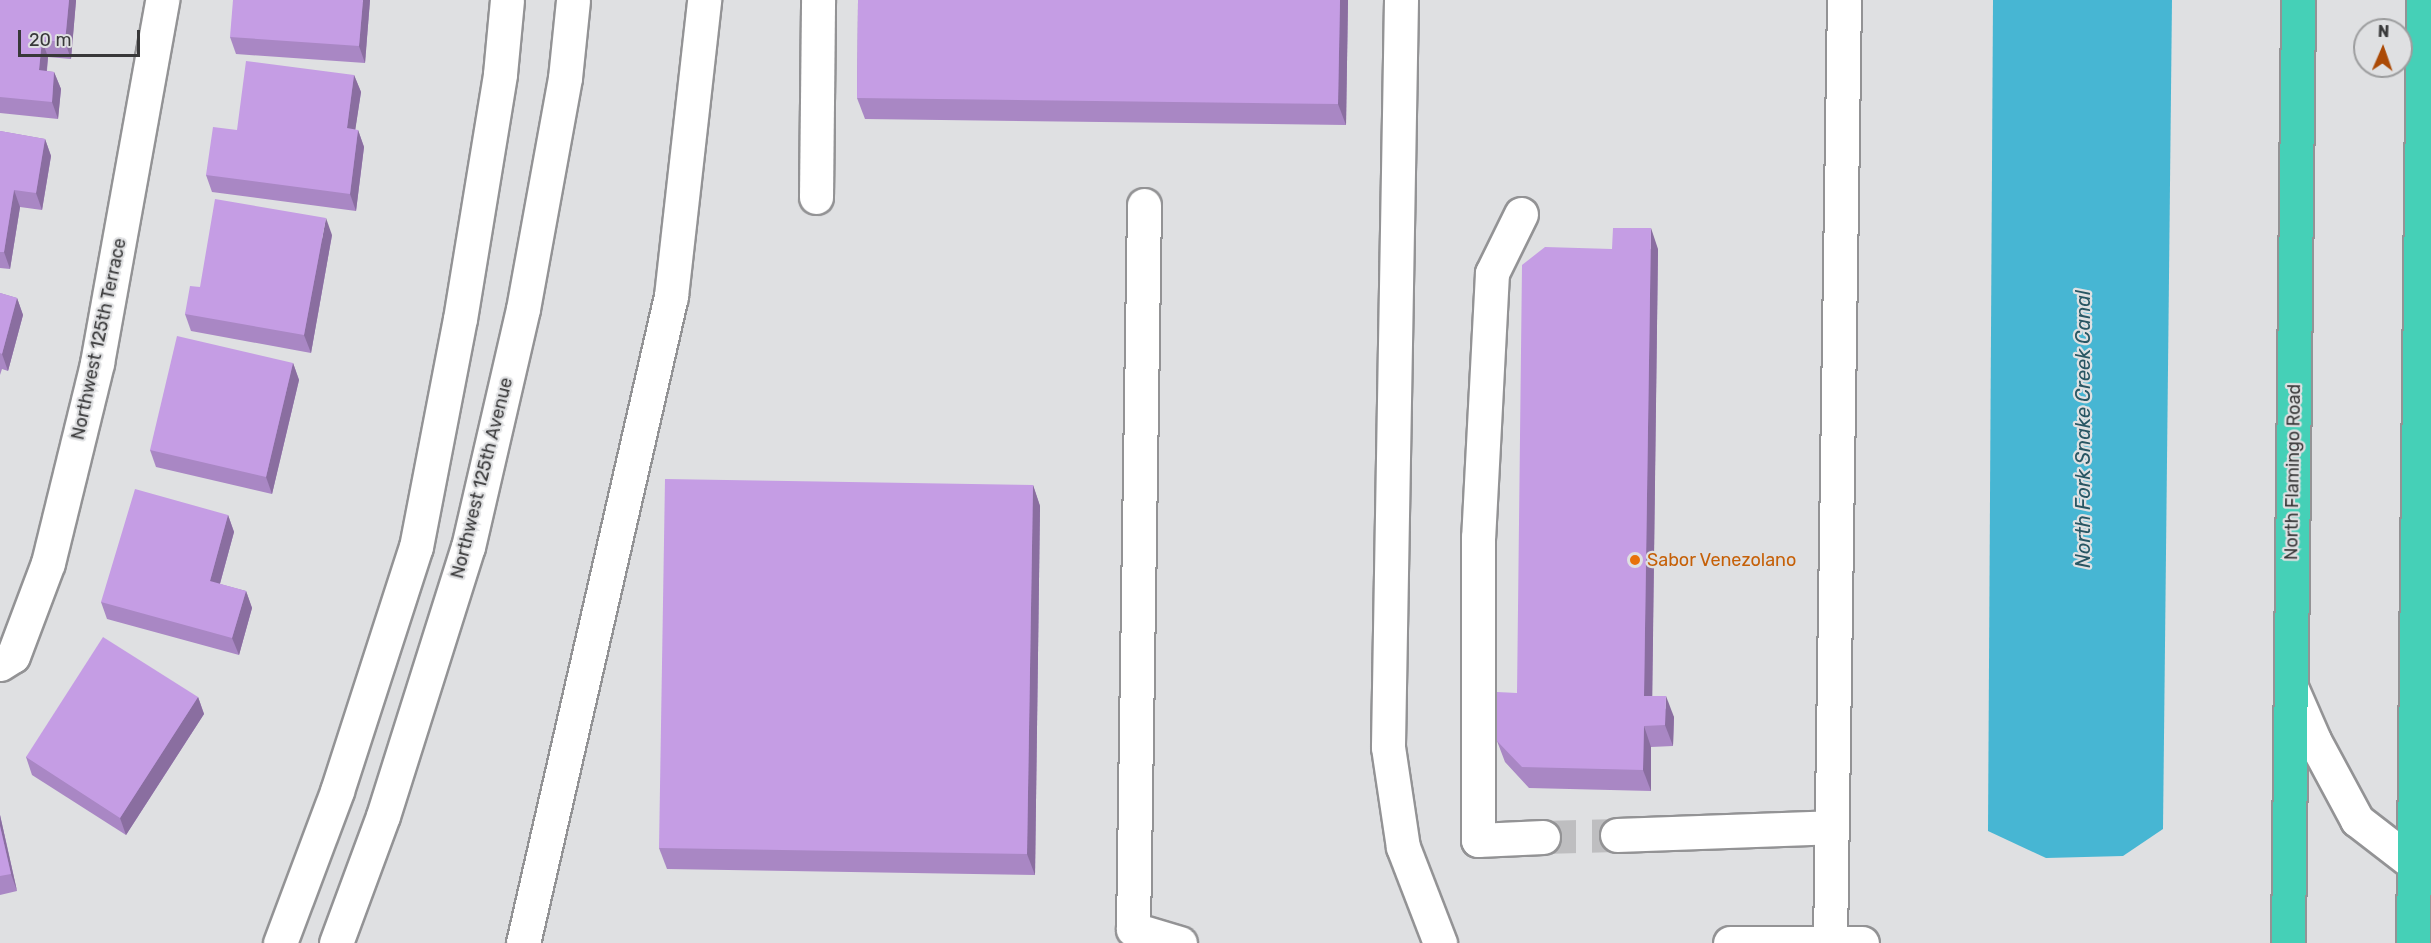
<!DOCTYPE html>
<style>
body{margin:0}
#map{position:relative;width:2431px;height:943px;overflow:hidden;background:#dfe0e2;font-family:Rubik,sans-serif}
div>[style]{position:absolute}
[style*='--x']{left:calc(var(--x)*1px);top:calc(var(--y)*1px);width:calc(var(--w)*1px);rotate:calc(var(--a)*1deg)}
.water>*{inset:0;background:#47b6d3}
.minor-tunnel>*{height:33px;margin-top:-16.5px;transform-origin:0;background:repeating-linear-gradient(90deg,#bebec0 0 33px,transparent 0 49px)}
.roads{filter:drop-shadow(2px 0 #939395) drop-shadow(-2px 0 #939395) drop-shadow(0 2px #939395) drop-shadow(0 -2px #939395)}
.minor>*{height:33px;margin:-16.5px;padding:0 16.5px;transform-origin:16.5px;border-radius:16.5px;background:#fff}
.highway>*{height:33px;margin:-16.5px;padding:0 16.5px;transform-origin:16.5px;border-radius:16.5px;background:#45d0b7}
.wall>*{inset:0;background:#a987c4}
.shaded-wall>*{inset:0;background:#8a6ea0}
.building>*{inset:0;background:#c59de4}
.dots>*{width:16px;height:16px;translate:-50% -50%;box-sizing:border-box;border:3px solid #dfe0e2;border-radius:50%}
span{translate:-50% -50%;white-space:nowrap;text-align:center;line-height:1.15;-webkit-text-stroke:4.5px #dfe0e2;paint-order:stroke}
.street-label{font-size:18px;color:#383839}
.food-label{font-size:18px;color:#c56008}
.left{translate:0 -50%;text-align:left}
.water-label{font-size:20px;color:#285663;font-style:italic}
.north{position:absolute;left:2353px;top:18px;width:60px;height:60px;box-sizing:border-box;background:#dfe0e2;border:2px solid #9c9d9e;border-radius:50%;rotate:2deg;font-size:16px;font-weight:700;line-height:24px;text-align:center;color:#383839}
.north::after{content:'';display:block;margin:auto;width:21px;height:27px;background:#ab4a06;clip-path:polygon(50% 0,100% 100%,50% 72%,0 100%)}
.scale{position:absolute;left:18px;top:30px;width:122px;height:27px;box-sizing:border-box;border:3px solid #383839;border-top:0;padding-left:8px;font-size:18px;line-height:21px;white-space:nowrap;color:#383839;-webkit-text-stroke:4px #dfe0e2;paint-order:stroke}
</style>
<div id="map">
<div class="water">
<div style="clip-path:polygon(1993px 0,2172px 0,2163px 829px,2123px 856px,2046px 858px,1988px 831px)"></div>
</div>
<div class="minor-tunnel">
<div style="--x:1543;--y:837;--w:74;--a:-1.5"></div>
</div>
<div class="roads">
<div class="minor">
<div style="--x:1401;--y:0;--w:747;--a:91"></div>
<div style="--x:1388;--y:747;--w:101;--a:81.5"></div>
<div style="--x:1403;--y:847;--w:103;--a:68.9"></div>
<div style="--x:816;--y:197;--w:197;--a:-89.4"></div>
<div style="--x:1144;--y:205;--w:724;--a:90.87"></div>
<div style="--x:1133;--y:929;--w:49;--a:16.6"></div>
<div style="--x:1521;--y:214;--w:66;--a:116.2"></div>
<div style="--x:1492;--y:273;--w:264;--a:93"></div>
<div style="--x:1478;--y:537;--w:303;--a:90"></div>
<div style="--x:1478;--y:840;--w:65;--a:-2.6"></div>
<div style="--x:0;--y:664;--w:15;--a:-32"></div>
<div style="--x:13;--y:656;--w:99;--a:-69.4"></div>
<div style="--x:48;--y:563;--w:206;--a:-76.2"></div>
<div style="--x:97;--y:363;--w:369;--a:-79.8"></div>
<div style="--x:2291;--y:687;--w:58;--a:66.5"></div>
<div style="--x:2314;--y:740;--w:91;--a:61.7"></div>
<div style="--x:2357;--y:820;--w:72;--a:37.7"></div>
<div style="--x:2414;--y:864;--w:17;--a:0"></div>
<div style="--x:1617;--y:835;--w:214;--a:-2.1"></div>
<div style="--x:1830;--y:942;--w:942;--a:-89.15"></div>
<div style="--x:280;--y:943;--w:162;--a:-69.4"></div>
<div style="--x:337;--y:791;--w:256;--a:-72.1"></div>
<div style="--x:416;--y:547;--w:232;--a:-79.1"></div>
<div style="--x:460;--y:319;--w:248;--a:-80.7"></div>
<div style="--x:500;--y:74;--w:74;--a:-84.6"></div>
<div style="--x:336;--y:943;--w:135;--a:-69.7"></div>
<div style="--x:383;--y:816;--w:282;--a:-72.5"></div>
<div style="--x:468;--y:547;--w:244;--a:-77"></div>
<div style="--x:523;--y:309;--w:235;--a:-79.7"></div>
<div style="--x:565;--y:78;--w:78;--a:-84.1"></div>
<div style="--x:523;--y:943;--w:664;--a:-77.12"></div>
<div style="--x:671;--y:296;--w:298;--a:-83.6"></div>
<div style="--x:1730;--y:943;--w:132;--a:0"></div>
</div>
<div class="highway">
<div style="--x:2288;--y:943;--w:943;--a:-89.39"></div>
<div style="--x:2413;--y:943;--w:943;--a:-89.39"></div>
</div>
</div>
<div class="wall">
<div style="clip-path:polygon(0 0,76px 0,71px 59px,48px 57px,47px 71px,54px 72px,61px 89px,58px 119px,0 113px)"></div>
<div style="clip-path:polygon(370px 0,365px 63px,236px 54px,230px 37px)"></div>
<div style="clip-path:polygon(858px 0,1348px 0,1346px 125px,865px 119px,857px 98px)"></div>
<div style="clip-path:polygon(354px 75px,361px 92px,355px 130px,358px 130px,364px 147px,356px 211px,212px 192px,206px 175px,237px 130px)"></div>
<div style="clip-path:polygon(0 131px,45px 139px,51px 156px,42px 210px,20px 207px,10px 269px,0 268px)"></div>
<div style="clip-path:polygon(332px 235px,311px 353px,191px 331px,185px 314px,200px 287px)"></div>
<div style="clip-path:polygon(1612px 249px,1658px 249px,1652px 696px,1674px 717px,1673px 746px,1651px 747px,1651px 791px,1529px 788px,1505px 762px,1497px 741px,1517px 693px)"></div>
<div style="clip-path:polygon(0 293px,17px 298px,23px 315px,8px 371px,2px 369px,0 375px)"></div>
<div style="clip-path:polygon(293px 363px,299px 380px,272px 494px,156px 467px,150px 450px)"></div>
<div style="clip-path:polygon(1033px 485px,1040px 506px,1035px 875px,667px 869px,659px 848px)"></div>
<div style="clip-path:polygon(228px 515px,234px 532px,220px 584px,246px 591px,252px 608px,239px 655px,107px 619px,101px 602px)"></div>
<div style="clip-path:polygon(198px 697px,204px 714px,126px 835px,32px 775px,26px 757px)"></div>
<div style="clip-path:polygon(0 815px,17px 891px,0 895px)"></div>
</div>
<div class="shaded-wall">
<div style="clip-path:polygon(69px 0,76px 0,76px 1px,71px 59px,65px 42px)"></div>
<div style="clip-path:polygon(363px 0,370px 0,365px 63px,359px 46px)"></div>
<div style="clip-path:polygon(1340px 0,1348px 0,1346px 125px,1338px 104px)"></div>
<div style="clip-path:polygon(42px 40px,48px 57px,45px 87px,39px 70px)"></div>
<div style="clip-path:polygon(54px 72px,61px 89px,58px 119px,52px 102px)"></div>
<div style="clip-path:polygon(354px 75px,361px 92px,353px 145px,347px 128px)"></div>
<div style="clip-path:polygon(358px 130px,364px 147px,356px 211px,350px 194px)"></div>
<div style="clip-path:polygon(45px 139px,51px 156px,42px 210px,36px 193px)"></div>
<div style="clip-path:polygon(14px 190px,20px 207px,10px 269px,4px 252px)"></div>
<div style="clip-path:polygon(326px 218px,332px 235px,311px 353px,304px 335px)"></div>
<div style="clip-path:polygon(1651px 228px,1658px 249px,1652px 717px,1644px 696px)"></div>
<div style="clip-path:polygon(17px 298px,23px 315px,8px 371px,2px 354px)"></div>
<div style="clip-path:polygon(293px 363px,299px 380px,272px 494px,266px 477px)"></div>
<div style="clip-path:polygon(1033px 485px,1040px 506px,1035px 875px,1027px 854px)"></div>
<div style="clip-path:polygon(228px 515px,234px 532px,216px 598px,210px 581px)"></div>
<div style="clip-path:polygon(246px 591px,252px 608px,239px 655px,232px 638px)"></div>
<div style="clip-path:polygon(1666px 696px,1674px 717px,1673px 746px,1665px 725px)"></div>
<div style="clip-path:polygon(198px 697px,204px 714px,126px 835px,120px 818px)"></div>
<div style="clip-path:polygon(1644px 726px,1651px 747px,1651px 791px,1643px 770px)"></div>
<div style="clip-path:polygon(0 815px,17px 891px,11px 874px,0 826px)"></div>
</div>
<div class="building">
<div style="clip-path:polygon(0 0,69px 0,65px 42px,42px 40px,39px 70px,54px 72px,52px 102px,0 97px)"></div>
<div style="clip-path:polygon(233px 0,363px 0,359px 46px,230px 37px)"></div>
<div style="clip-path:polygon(858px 0,1340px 0,1338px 104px,857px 98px)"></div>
<div style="clip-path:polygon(246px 61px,354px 75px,347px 128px,358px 130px,350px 194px,206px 175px,213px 127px,237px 130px)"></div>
<div style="clip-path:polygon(0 131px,45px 139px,36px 193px,14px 190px,4px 252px,0 252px)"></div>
<div style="clip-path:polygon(215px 199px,326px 218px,304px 335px,185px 314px,190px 286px,200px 287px)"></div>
<div style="clip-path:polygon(1613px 228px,1651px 228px,1644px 696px,1666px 696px,1665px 725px,1644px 726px,1643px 770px,1522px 767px,1497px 741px,1497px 692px,1517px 693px,1522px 265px,1545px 247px,1612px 249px)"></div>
<div style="clip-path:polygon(0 293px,17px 298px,2px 354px,0 353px)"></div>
<div style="clip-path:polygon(177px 336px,293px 363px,266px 477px,150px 450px)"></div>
<div style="clip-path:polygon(665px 479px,1033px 485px,1027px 854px,659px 848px)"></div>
<div style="clip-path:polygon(135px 489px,228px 515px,210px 581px,246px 591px,232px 638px,101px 602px)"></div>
<div style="clip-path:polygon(103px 637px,198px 697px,120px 818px,26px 757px)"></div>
<div style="clip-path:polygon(0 826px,11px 874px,0 876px)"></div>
</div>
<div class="dots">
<div style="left:1635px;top:560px;background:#e8710a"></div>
</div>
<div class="street-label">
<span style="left:99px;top:339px;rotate:-78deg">Northwest 125th Terrace</span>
<span style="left:2293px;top:472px;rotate:-89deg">North Flamingo Road</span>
<span style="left:482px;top:478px;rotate:-76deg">Northwest 125th Avenue</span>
</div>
<div class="food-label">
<span class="left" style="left:1647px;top:560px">Sabor Venezolano</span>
</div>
<div class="water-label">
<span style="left:2083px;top:429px;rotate:-90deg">North Fork Snake Creek Canal</span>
</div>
<div class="north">N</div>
<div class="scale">20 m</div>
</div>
